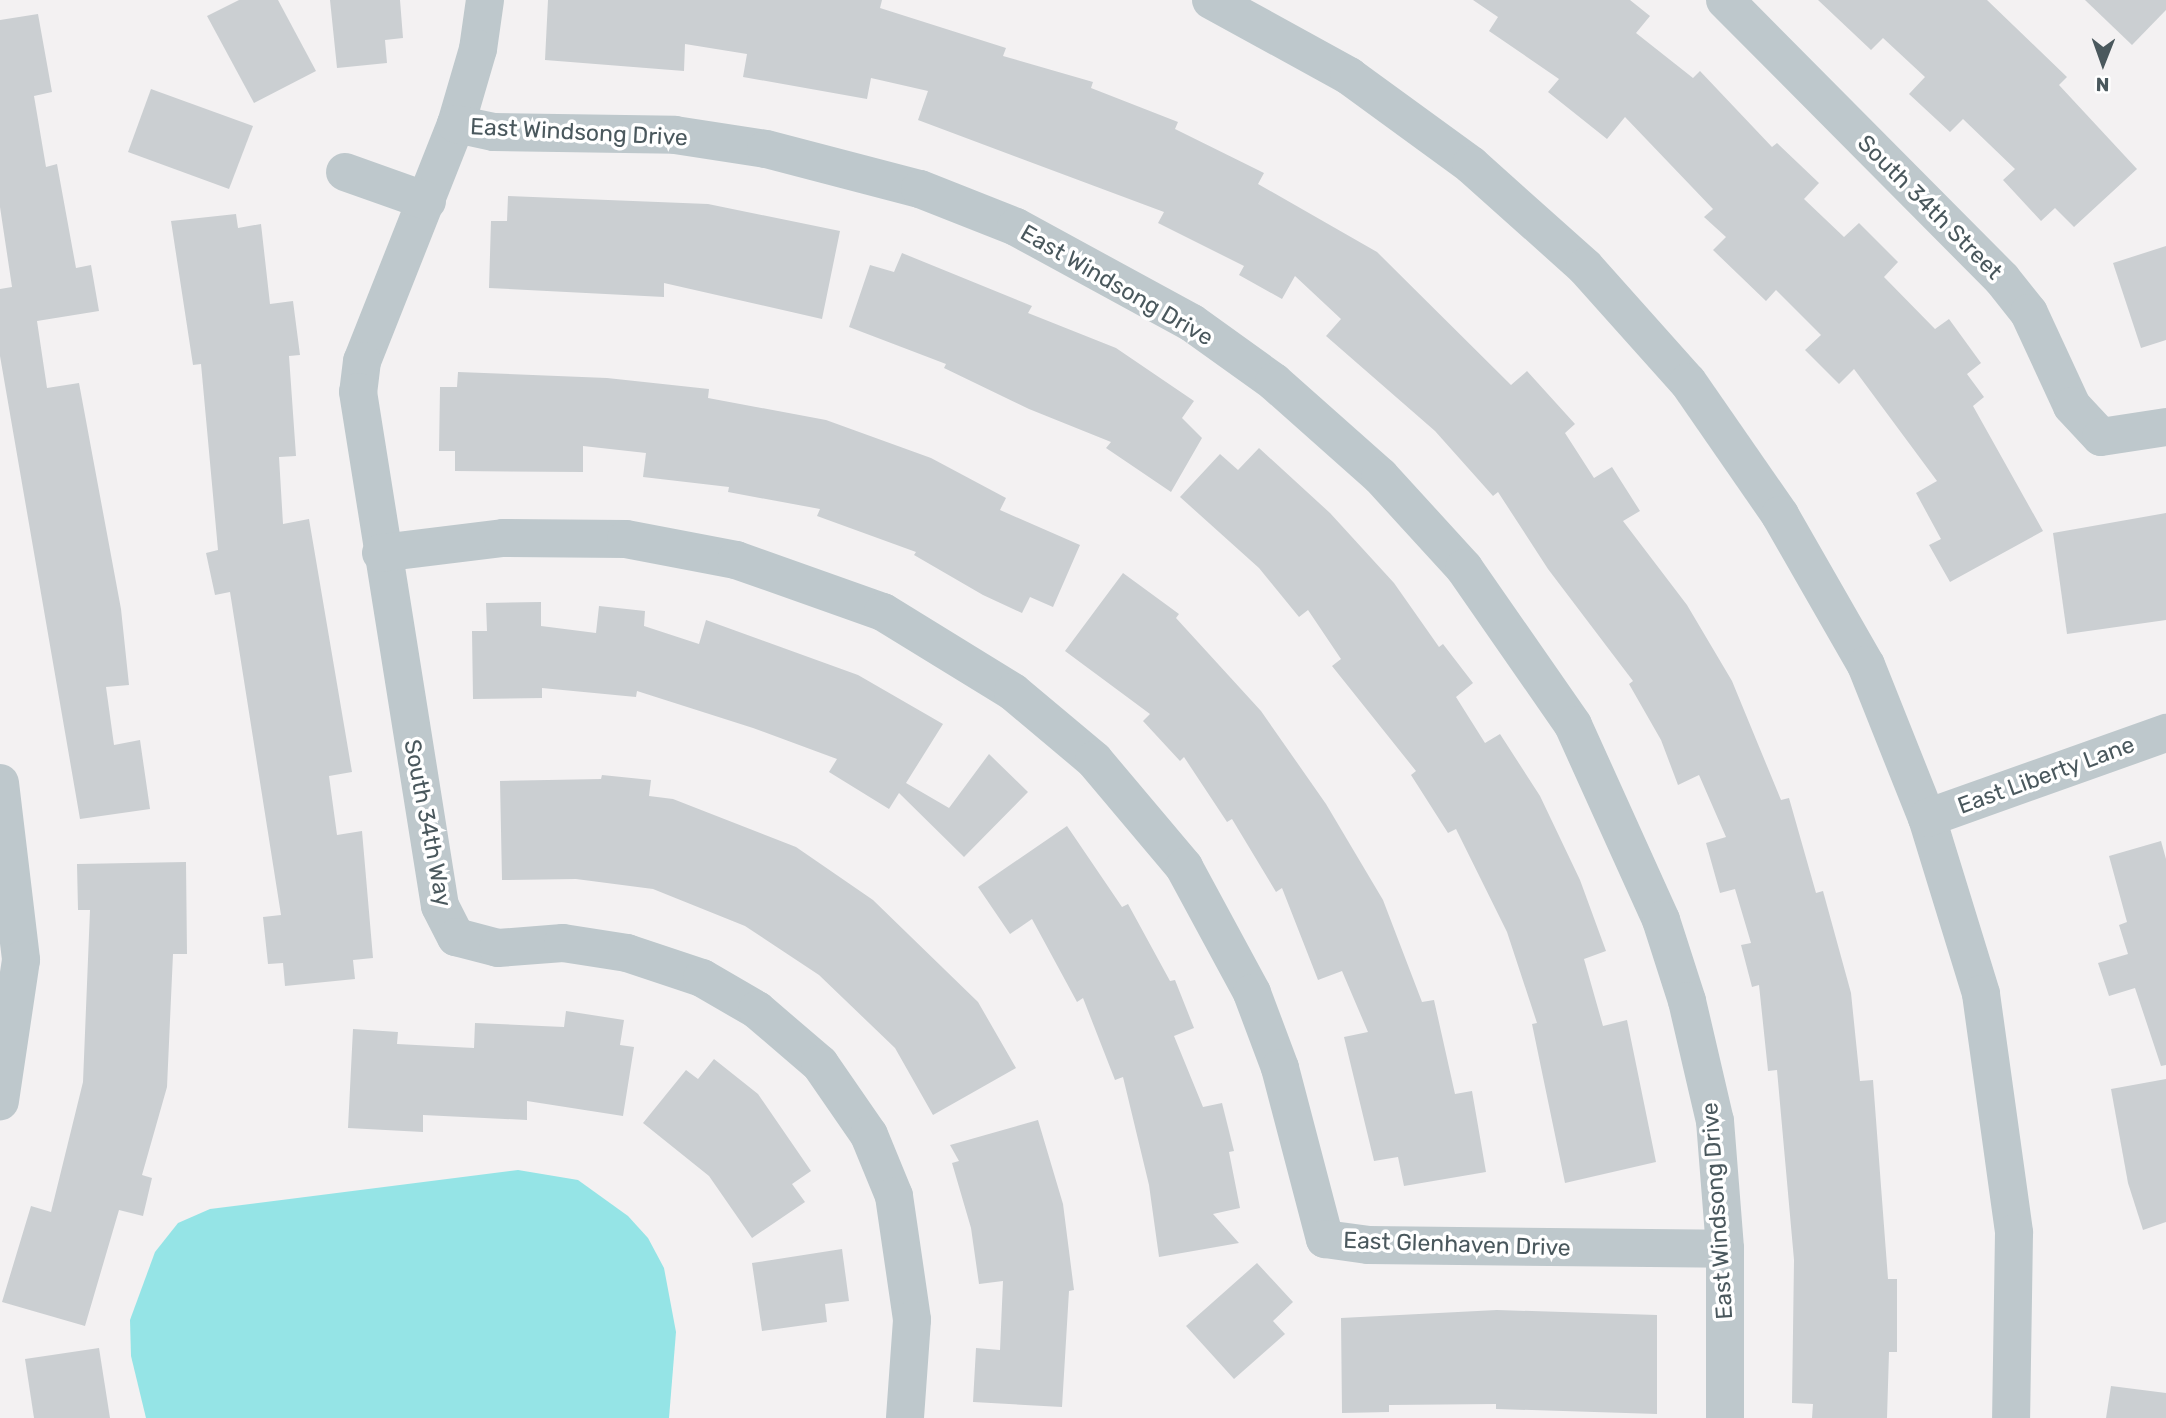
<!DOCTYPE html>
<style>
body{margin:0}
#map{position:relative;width:2166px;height:1418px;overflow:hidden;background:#f3f1f2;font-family:Rubik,sans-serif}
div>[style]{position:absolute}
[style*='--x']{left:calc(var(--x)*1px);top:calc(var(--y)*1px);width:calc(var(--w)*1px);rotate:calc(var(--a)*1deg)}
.water>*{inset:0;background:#95e4e6}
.building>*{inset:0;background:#cbcfd2}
.minor>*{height:38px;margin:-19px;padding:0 19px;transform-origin:19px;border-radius:19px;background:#bec8cc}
span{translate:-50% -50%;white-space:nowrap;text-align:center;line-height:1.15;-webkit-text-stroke:7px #fff;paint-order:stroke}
.street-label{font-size:23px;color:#4a585d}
.north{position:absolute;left:2068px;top:28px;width:70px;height:70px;-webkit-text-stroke:5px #fff;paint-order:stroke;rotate:181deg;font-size:19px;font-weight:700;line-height:28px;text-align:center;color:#4a585d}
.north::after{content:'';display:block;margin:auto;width:24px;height:32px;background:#4a585d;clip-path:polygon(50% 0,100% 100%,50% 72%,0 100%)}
</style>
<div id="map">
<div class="water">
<div style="clip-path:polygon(518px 1170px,578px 1180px,628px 1216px,648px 1238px,664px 1268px,676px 1332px,669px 1418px,146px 1418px,131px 1356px,130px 1320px,155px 1252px,178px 1223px,210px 1209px)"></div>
</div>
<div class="building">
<div style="clip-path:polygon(239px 0,278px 0,316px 71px,254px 103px,207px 16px)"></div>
<div style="clip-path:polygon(330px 0,400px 0,403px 38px,385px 40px,387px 63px,337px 68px)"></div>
<div style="clip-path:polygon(548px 0,882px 0,880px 8px,1006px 48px,1003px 56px,1093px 82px,1091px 88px,1178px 122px,1175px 129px,1264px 173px,1258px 184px,1377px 252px,1511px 385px,1527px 371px,1575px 424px,1565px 433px,1594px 478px,1612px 467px,1640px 511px,1623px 521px,1687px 605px,1732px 681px,1781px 800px,1789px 798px,1816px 893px,1823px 891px,1851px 993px,1860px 1081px,1873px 1080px,1888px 1279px,1897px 1279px,1897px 1352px,1889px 1352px,1887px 1418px,1812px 1418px,1813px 1404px,1792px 1403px,1794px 1260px,1777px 1070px,1768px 1071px,1759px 985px,1752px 987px,1741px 945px,1751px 943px,1735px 889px,1720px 893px,1706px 843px,1726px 837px,1699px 775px,1678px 785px,1661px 740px,1629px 684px,1633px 681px,1548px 569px,1498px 492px,1493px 496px,1435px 431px,1326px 336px,1341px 319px,1295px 276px,1282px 299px,1239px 275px,1244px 266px,1158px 223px,1164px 212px,918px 120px,928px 91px,871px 78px,867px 99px,743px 77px,747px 54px,685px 44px,684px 71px,545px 60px)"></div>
<div style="clip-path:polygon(1473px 0,1630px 0,1650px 16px,1636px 33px,1693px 78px,1700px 71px,1772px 147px,1777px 143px,1819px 183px,1804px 199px,1844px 237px,1859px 223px,1898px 262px,1884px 277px,1935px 329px,1949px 319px,1981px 363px,1967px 374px,1984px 397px,1973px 406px,2043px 531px,1950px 582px,1929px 545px,1941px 539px,1916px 493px,1937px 481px,1854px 369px,1839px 384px,1805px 350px,1821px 335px,1776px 290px,1766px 301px,1713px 250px,1726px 237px,1704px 217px,1713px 209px,1625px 117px,1607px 139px,1548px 92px,1559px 79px,1489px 31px,1498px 17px)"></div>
<div style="clip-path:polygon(1818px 0,1987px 0,2067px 77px,2059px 85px,2137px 169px,2074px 227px,2055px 208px,2041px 221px,2003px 180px,2015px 169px,1963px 119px,1950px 132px,1909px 94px,1925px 77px,1883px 38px,1871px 50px)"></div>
<div style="clip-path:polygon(2085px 0,2166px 0,2166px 10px,2132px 45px)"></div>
<div style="clip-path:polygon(38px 14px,52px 92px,34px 96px,46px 167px,57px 164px,76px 268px,91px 265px,99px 311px,37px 321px,47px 388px,79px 383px,121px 609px,129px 685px,106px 687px,114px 745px,140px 740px,150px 809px,80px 819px,0 356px,0 289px,12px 287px,0 207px,0 20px)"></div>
<div style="clip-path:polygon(151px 89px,253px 126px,229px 189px,128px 152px)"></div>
<div style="clip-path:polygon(508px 196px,708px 204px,840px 231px,822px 319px,664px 283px,664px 297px,489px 288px,491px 221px,507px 221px)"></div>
<div style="clip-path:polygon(236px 214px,238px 228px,261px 224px,270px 304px,293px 301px,300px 355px,289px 356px,296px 456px,279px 457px,283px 524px,309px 519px,352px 772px,329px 776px,337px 835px,362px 831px,373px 958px,353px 960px,355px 979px,285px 986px,283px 963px,268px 964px,263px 917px,281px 915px,230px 592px,215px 595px,206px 553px,218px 550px,201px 364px,193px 365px,171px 221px)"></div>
<div style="clip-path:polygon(2166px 246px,2166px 340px,2141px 348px,2113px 263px)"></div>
<div style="clip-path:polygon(902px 253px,1032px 306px,1028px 313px,1116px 348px,1194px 401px,1182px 418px,1202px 438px,1171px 492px,1106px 448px,1111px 442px,1029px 409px,944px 368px,946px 364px,849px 327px,870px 265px,894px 272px)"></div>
<div style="clip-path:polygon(458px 372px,607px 378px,709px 389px,708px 398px,826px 420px,931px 458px,1006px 498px,1000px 510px,1080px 545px,1053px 607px,1030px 597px,1022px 613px,983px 595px,914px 555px,916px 552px,817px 516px,820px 509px,728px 492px,729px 487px,643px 477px,646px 453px,583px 446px,583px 472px,455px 471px,455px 451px,439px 451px,440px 387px,457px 387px)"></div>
<div style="clip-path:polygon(1259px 448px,1330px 513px,1394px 583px,1439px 647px,1443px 644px,1473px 683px,1456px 697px,1485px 743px,1500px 734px,1540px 796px,1580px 880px,1606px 951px,1584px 959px,1603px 1026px,1627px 1020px,1656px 1162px,1565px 1183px,1532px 1024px,1537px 1023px,1507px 932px,1456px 829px,1448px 833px,1411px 775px,1416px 771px,1332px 666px,1341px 659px,1308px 610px,1299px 617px,1259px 568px,1180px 497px,1220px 454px,1238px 470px)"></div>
<div style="clip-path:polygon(2166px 513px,2166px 620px,2067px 634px,2053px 533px)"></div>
<div style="clip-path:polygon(1123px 573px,1179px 614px,1176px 618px,1261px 711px,1326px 804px,1383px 900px,1422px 1002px,1434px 1000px,1455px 1094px,1472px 1091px,1486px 1172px,1404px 1186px,1398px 1157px,1374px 1161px,1344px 1037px,1368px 1032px,1342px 971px,1318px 980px,1282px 888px,1276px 892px,1232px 819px,1227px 822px,1184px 757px,1180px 761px,1143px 721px,1150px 714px,1065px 651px)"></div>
<div style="clip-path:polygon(541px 602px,541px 626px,596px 633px,599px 606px,645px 611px,644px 626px,699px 644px,706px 620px,858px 675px,943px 724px,906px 783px,949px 808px,989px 754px,1028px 792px,964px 857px,899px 793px,889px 809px,829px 772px,837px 759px,753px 728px,637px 691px,636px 697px,542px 688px,542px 698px,473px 699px,472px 631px,487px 631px,486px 603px)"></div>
<div style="clip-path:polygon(602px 775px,651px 780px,649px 796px,673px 799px,796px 847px,873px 900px,978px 1002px,1016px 1068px,933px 1115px,895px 1048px,819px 975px,745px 926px,653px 889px,576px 879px,502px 880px,500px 781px,601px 779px)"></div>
<div style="clip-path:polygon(1067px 826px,1122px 907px,1128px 904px,1170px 981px,1175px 980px,1194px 1028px,1174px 1036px,1203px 1107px,1222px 1103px,1234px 1151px,1229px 1152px,1240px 1208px,1213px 1214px,1239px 1243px,1159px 1257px,1149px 1185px,1123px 1077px,1115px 1080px,1083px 998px,1077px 1002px,1032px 919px,1010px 934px,978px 887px)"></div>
<div style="clip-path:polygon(2161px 841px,2166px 859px,2166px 1065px,2161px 1066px,2135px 988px,2109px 996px,2098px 963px,2128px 954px,2119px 925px,2127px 922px,2109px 856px)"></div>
<div style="clip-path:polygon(186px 862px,187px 954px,173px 954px,167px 1087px,142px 1175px,152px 1178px,143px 1216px,119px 1210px,85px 1326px,2px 1302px,31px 1206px,51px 1212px,83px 1082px,90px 910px,78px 910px,77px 864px)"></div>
<div style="clip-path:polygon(566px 1011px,624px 1020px,620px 1045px,634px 1047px,623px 1116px,527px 1101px,527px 1120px,423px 1115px,423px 1132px,348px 1128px,353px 1029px,398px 1032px,397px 1044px,474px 1048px,475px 1023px,564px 1027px)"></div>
<div style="clip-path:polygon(714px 1059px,758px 1094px,811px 1171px,792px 1184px,805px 1202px,752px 1238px,709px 1176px,643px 1123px,686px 1070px,698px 1079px)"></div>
<div style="clip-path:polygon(2166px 1079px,2166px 1222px,2143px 1230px,2128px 1183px,2111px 1089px)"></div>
<div style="clip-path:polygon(1038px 1120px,1063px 1204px,1074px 1290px,1069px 1291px,1062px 1407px,973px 1402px,976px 1348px,1000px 1350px,1003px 1281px,979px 1284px,971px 1228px,952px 1163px,959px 1161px,950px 1145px)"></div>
<div style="clip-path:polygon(842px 1249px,849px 1301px,825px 1304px,827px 1322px,762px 1331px,752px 1263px)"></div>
<div style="clip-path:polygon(1257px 1263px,1293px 1302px,1273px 1321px,1285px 1334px,1234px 1379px,1186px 1326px)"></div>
<div style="clip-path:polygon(1497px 1310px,1657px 1315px,1657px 1414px,1496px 1409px,1496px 1404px,1389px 1405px,1389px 1412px,1342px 1413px,1341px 1318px)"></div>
<div style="clip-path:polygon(99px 1348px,110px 1418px,34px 1418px,25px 1359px)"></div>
<div style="clip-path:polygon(2111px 1386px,2166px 1393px,2166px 1418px,2106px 1418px)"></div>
</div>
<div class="minor">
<div style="--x:485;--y:0;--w:49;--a:98.1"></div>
<div style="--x:478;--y:49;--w:78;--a:106.3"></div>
<div style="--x:456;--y:124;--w:255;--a:111.6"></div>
<div style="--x:362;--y:361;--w:31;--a:97"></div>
<div style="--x:358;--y:392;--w:520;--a:80.94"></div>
<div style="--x:440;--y:906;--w:35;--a:63"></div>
<div style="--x:456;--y:937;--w:43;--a:14.7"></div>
<div style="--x:498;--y:948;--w:65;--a:-4.4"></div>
<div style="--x:563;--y:943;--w:65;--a:8.9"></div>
<div style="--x:627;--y:953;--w:79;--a:18.4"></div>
<div style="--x:702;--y:978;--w:64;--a:30.2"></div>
<div style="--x:757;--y:1010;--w:83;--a:40.6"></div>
<div style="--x:820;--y:1064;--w:86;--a:55.4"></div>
<div style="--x:869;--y:1135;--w:66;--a:67.7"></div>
<div style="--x:894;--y:1196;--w:125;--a:81.7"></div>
<div style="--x:912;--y:1320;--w:98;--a:94.1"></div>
<div style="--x:1211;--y:0;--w:158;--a:28.8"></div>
<div style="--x:1349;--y:76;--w:151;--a:36.1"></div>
<div style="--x:1471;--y:165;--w:153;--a:41.8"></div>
<div style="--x:1585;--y:267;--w:154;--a:48.2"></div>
<div style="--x:1688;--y:382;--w:162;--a:55.3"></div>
<div style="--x:1780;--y:515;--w:173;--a:60.2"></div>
<div style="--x:1866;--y:665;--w:165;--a:68.3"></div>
<div style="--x:1927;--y:818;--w:184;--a:72.9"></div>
<div style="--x:1981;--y:994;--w:241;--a:82.1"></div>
<div style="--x:2014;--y:1233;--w:185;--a:90.9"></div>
<div style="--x:1725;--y:0;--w:393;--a:45.2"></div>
<div style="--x:2002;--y:279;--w:43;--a:51.5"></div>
<div style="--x:2029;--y:313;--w:102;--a:65.2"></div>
<div style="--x:2072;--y:406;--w:42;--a:46.9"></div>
<div style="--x:2101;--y:437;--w:66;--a:-8.7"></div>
<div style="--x:456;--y:124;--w:39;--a:12"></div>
<div style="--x:494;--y:132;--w:181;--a:0.9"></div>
<div style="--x:675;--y:135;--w:92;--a:8.7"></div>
<div style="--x:766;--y:149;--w:159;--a:14.6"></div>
<div style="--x:920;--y:189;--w:103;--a:21.6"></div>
<div style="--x:1016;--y:227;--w:200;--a:28.6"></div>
<div style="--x:1192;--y:323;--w:101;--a:35.7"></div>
<div style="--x:1274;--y:382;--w:142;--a:41.6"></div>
<div style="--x:1380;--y:476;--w:125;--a:47.6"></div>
<div style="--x:1464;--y:568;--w:191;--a:55.2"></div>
<div style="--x:1573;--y:725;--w:214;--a:65.7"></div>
<div style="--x:1661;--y:920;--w:85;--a:72.2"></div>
<div style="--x:1687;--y:1001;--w:123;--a:76.9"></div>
<div style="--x:1715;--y:1121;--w:128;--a:85.5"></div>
<div style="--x:1725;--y:1249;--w:169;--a:90"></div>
<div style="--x:345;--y:172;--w:87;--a:19.5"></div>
<div style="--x:381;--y:553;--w:123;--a:-7"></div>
<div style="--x:503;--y:538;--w:123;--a:0.5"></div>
<div style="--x:626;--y:539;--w:112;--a:10.8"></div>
<div style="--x:736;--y:560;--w:156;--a:19.5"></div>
<div style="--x:883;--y:612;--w:153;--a:31.6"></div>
<div style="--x:1013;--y:692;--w:106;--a:40"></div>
<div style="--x:1094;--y:760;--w:140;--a:49.9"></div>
<div style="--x:1184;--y:867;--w:143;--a:61.6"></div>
<div style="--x:1252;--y:993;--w:80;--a:69.5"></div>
<div style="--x:1280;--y:1068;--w:177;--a:75.3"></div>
<div style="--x:1325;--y:1239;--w:43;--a:7.9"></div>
<div style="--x:1368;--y:1245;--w:357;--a:0.6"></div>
<div style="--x:0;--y:783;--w:178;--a:83.2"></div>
<div style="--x:21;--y:960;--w:143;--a:98.5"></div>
<div style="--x:1927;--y:818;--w:254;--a:-19.6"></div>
</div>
<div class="street-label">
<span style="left:579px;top:132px;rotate:3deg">East Windsong Drive</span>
<span style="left:1930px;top:207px;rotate:45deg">South 34th Street</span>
<span style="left:1117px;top:285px;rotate:30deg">East Windsong Drive</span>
<span style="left:2046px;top:775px;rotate:-20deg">East Liberty Lane</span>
<span style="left:428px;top:823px;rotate:79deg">South 34th Way</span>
<span style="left:1717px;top:1211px;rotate:-94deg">East Windsong Drive</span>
<span style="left:1457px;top:1244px;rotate:2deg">East Glenhaven Drive</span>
</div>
<div class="north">N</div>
</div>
